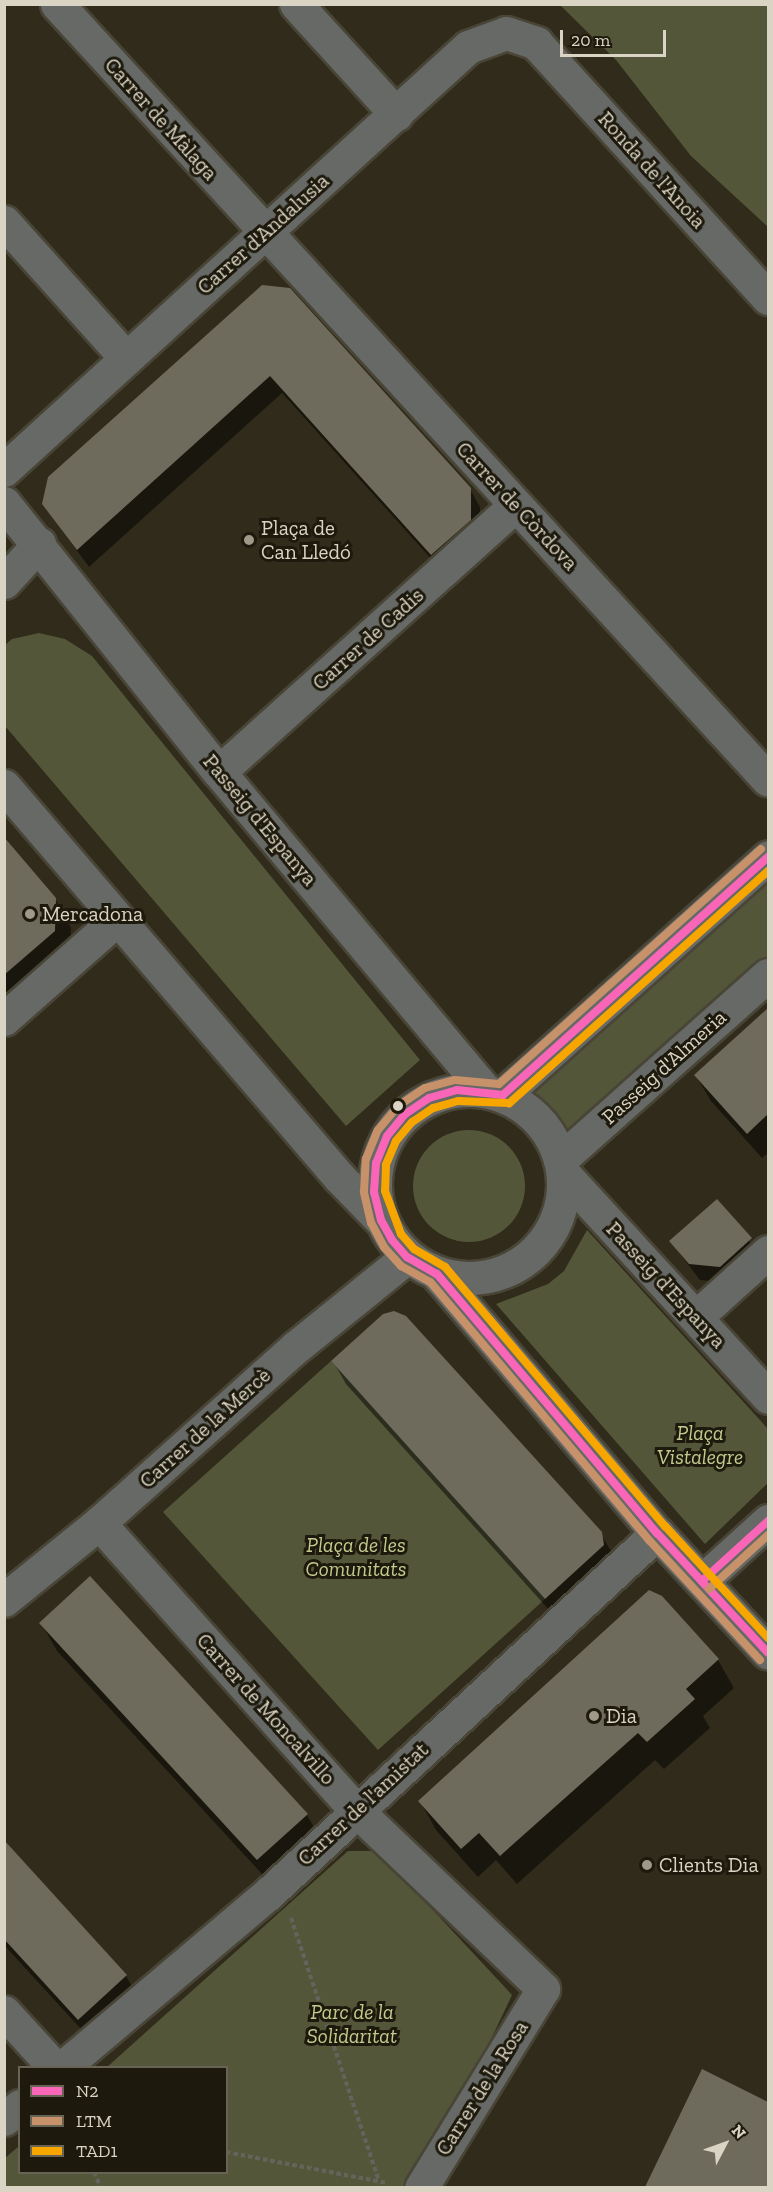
<!DOCTYPE html>
<meta charset="utf-8">
<style>
body{margin:0}
#map{position:relative;width:773px;height:2192px;overflow:hidden;background:#302b1a;font-family:"Zilla Slab",serif}
div>[style]{position:absolute}
[style*='--x']{left:calc(var(--x)*1px);top:calc(var(--y)*1px);width:calc(var(--w)*1px);rotate:calc(var(--a)*1deg)}
.green>*{inset:0;background:#535638}
.round{border-radius:50%}
.shadow>*{inset:0;background:#0007}
.building>*{inset:0;background:#6f6b5c}
.path>*{height:4px;margin-top:-2px;transform-origin:0;background:repeating-linear-gradient(90deg,#64645c 0 4.5px,transparent 0 7.5px)}
.roads{filter:drop-shadow(2px 0 #494537) drop-shadow(-2px 0 #494537) drop-shadow(0 2px #494537) drop-shadow(0 -2px #494537)}
.street>*{height:33px;margin:-16.5px;padding:0 16.5px;transform-origin:16.5px;border-radius:16.5px;background:#666965}
.street>.ring{margin:-16.5px;padding:0;box-sizing:content-box;background:none;border:33px solid #666965;border-radius:50%}
.bus-1>*{height:8px;margin:-4px;padding:0 4px;transform-origin:4px;border-radius:4px;background:#fa66b7}
.bus-2>*{height:8px;margin:-4px;padding:0 4px;transform-origin:4px;border-radius:4px;background:#c7916a}
.bus-3>*{height:8px;margin:-4px;padding:0 4px;transform-origin:4px;border-radius:4px;background:#f7a600}
.dots>*{width:16px;height:16px;translate:-50% -50%;box-sizing:border-box;border:3px solid #1d190c;border-radius:50%}
span{translate:-50% -50%;white-space:nowrap;text-align:center;line-height:1.15;-webkit-text-stroke:6px #1d190c;paint-order:stroke}
.street-label{font-size:21px;color:#d9d4c3}
.poi-label{font-size:21px;color:#d9d4c3}
.left{translate:0 -50%;text-align:left}
.park-label{font-size:21px;color:#c2cb8e;font-style:italic}
.frame{position:absolute;inset:0;border:6px solid #d9d4c3;pointer-events:none}
.legend{position:absolute;left:18px;top:2066px;width:210px;height:108px;box-sizing:border-box;background:#1d190c;border:2px solid #686455;margin:0;padding:8px 10px;list-style:none;font-size:18px;color:#d9d4c3}
.legend li{display:flex;align-items:center;gap:12px;height:30px}
.legend b{width:30px;border:2px solid #686455}
.north{position:absolute;left:695px;top:2114px;width:60px;height:60px;-webkit-text-stroke:4px #1d190c;paint-order:stroke;rotate:49deg;font-size:16px;font-weight:700;line-height:24px;text-align:center;color:#d9d4c3}
.north::after{content:'';display:block;margin:auto;width:21px;height:27px;background:#d9d4c3;clip-path:polygon(50% 0,100% 100%,50% 72%,0 100%)}
.scale{position:absolute;left:560px;top:30px;width:106px;height:27px;box-sizing:border-box;border:3px solid #d9d4c3;border-top:0;padding-left:8px;font-size:18px;line-height:21px;white-space:nowrap;color:#d9d4c3;-webkit-text-stroke:4px #1d190c;paint-order:stroke}
</style>
<div id="map">
<div class="green">
<div style="clip-path:polygon(768px 5px,768px 227px,691px 156px,616px 60px,561px 6px)"></div>
<div style="clip-path:polygon(39px 633px,65px 639px,92px 656px,420px 1060px,346px 1126px,5px 726px,5px 645px,12px 639px)"></div>
<div style="clip-path:polygon(768px 873px,768px 960px,570px 1136px,524px 1085px)"></div>
<div class="round" style="left:413px;top:1130px;width:112px;height:112px"></div>
<div style="clip-path:polygon(587px 1230px,768px 1429px,768px 1483px,705px 1544px,496px 1304px,548px 1284px,564px 1271px)"></div>
<div style="clip-path:polygon(331px 1361px,545px 1599px,378px 1750px,163px 1512px)"></div>
<div style="clip-path:polygon(348px 1851px,378px 1851px,512px 1995px,421px 2187px,5px 2187px,4px 2159px,19px 2146px,20px 2172px,226px 2172px,226px 2068px,107px 2067px)"></div>
</div>
<div class="shadow">
<div style="clip-path:polygon(290px 290px,470px 489px,480px 507px,480px 538px,443px 572px,282px 393px,89px 567px,43px 504px)"></div>
<div style="clip-path:polygon(4px 839px,55px 899px,71px 928px,70px 959px,4px 1017px)"></div>
<div style="clip-path:polygon(768px 1010px,768px 1153px,762px 1158px,711px 1101px,696px 1076px)"></div>
<div style="clip-path:polygon(717px 1201px,760px 1255px,729px 1283px,700px 1280px,671px 1242px)"></div>
<div style="clip-path:polygon(333px 1361px,600px 1533px,614px 1556px,559px 1621px,346px 1384px)"></div>
<div style="clip-path:polygon(661px 1597px,718px 1660px,734px 1688px,703px 1716px,710px 1728px,664px 1769px,655px 1760px,517px 1884px,496px 1860px,478px 1877px,436px 1830px,420px 1801px)"></div>
<div style="clip-path:polygon(41px 1623px,307px 1815px,323px 1843px,274px 1887px,57px 1651px)"></div>
<div style="clip-path:polygon(4px 1842px,126px 1976px,139px 1999px,92px 2041px,4px 1945px)"></div>
<div style="clip-path:polygon(702px 2071px,768px 2103px,768px 2188px,646px 2188px)"></div>
</div>
<div class="building">
<div style="clip-path:polygon(262px 285px,290px 288px,471px 488px,471px 520px,431px 555px,270px 376px,77px 550px,42px 504px,48px 477px)"></div>
<div style="clip-path:polygon(4px 837px,56px 898px,55px 931px,4px 975px)"></div>
<div style="clip-path:polygon(768px 1008px,768px 1114px,747px 1134px,694px 1075px)"></div>
<div style="clip-path:polygon(717px 1199px,752px 1238px,720px 1267px,689px 1264px,669px 1241px)"></div>
<div style="clip-path:polygon(394px 1311px,406px 1316px,602px 1532px,604px 1545px,545px 1599px,331px 1361px,383px 1314px)"></div>
<div style="clip-path:polygon(90px 1576px,308px 1814px,257px 1860px,39px 1623px)"></div>
<div style="clip-path:polygon(649px 1590px,662px 1596px,719px 1659px,686px 1689px,695px 1699px,647px 1742px,638px 1733px,500px 1856px,479px 1833px,461px 1849px,418px 1801px)"></div>
<div style="clip-path:polygon(4px 1840px,127px 1975px,78px 2020px,4px 1939px)"></div>
<div style="clip-path:polygon(702px 2069px,768px 2102px,768px 2187px,645px 2187px)"></div>
</div>
<div class="path">
<div style="--x:291;--y:1918;--w:277;--a:71.5"></div>
<div style="--x:226;--y:2152;--w:164;--a:10.9"></div>
<div style="--x:94;--y:2172;--w:17;--a:66"></div>
</div>
<div class="roads">
<div class="street">
<div style="--x:57;--y:4;--w:1052;--a:47.5"></div>
<div style="--x:296;--y:4;--w:149;--a:47.7"></div>
<div style="--x:4;--y:222;--w:183;--a:48.1"></div>
<div style="--x:4;--y:470;--w:628;--a:-42.35"></div>
<div style="--x:468;--y:47;--w:40;--a:-20.2"></div>
<div style="--x:506;--y:33;--w:32;--a:18"></div>
<div style="--x:536;--y:43;--w:345;--a:47.7"></div>
<div style="--x:4;--y:503;--w:344;--a:51.4"></div>
<div style="--x:219;--y:772;--w:416;--a:50.1"></div>
<div style="--x:4;--y:582;--w:52;--a:-47.4"></div>
<div style="--x:219;--y:772;--w:399;--a:-42"></div>
<div style="--x:4;--y:786;--w:515;--a:49.41"></div>
<div style="--x:339;--y:1177;--w:60;--a:45.7"></div>
<div style="--x:4;--y:1019;--w:149;--a:-41.5"></div>
<div class="ring" style="left:375px;top:1090px;width:155px;height:155px"></div>
<div style="--x:503;--y:1095;--w:356;--a:-41.9"></div>
<div style="--x:560;--y:1160;--w:278;--a:-41.7"></div>
<div style="--x:563;--y:1173;--w:304;--a:47.5"></div>
<div style="--x:437;--y:1274;--w:340;--a:49.7"></div>
<div style="--x:657;--y:1533;--w:163;--a:47.2"></div>
<div style="--x:696;--y:1317;--w:97;--a:-42.1"></div>
<div style="--x:99;--y:1523;--w:385;--a:48.2"></div>
<div style="--x:356;--y:1810;--w:259;--a:43.7"></div>
<div style="--x:543;--y:1989;--w:233;--a:121.5"></div>
<div style="--x:702;--y:1581;--w:89;--a:-42.3"></div>
<div style="--x:4;--y:1600;--w:122;--a:-39"></div>
<div style="--x:99;--y:1523;--w:264;--a:-41.8"></div>
<div style="--x:296;--y:1347;--w:143;--a:-39"></div>
<div style="--x:4;--y:2012;--w:76;--a:47.7"></div>
<div style="--x:62;--y:2068;--w:270;--a:-40.2"></div>
<div style="--x:268;--y:1894;--w:531;--a:-42.86"></div>
<div style="--x:4;--y:2119;--w:21;--a:-39"></div>
</div>
</div>
<div class="bus-1">
<div style="--x:768;--y:857;--w:356;--a:138.1"></div>
<div style="--x:503;--y:1095;--w:46;--a:-173.8"></div>
<div style="--x:457;--y:1090;--w:29;--a:164"></div>
<div style="--x:429;--y:1098;--w:29;--a:146"></div>
<div style="--x:405;--y:1114;--w:28;--a:129"></div>
<div style="--x:387;--y:1136;--w:29;--a:112"></div>
<div style="--x:376;--y:1163;--w:29;--a:94"></div>
<div style="--x:374;--y:1192;--w:29;--a:76"></div>
<div style="--x:381;--y:1220;--w:23;--a:61"></div>
<div style="--x:392;--y:1240;--w:23;--a:49"></div>
<div style="--x:407;--y:1257;--w:34;--a:30"></div>
<div style="--x:437;--y:1274;--w:340;--a:49.7"></div>
<div style="--x:657;--y:1533;--w:163;--a:47.2"></div>
<div style="--x:702;--y:1581;--w:89;--a:-42.3"></div>
</div>
<div class="bus-2">
<div style="--x:709;--y:1589;--w:80;--a:-42.5"></div>
<div style="--x:760;--y:1660;--w:163;--a:-132.8"></div>
<div style="--x:649;--y:1540;--w:338;--a:-130.3"></div>
<div style="--x:430;--y:1282;--w:33;--a:-151"></div>
<div style="--x:401;--y:1266;--w:25;--a:-132"></div>
<div style="--x:384;--y:1247;--w:27;--a:-118"></div>
<div style="--x:371;--y:1223;--w:32;--a:-103"></div>
<div style="--x:364;--y:1192;--w:33;--a:-87"></div>
<div style="--x:366;--y:1159;--w:31;--a:-68"></div>
<div style="--x:378;--y:1130;--w:31;--a:-50"></div>
<div style="--x:398;--y:1106;--w:32;--a:-34"></div>
<div style="--x:425;--y:1088;--w:31;--a:-15"></div>
<div style="--x:455;--y:1080;--w:44;--a:5.2"></div>
<div style="--x:499;--y:1084;--w:352;--a:-41.9"></div>
</div>
<div class="bus-3">
<div style="--x:768;--y:871;--w:348;--a:138.1"></div>
<div style="--x:509;--y:1103;--w:51;--a:-177.8"></div>
<div style="--x:458;--y:1101;--w:26;--a:164"></div>
<div style="--x:433;--y:1108;--w:25;--a:146"></div>
<div style="--x:412;--y:1122;--w:25;--a:130"></div>
<div style="--x:396;--y:1141;--w:26;--a:113"></div>
<div style="--x:386;--y:1165;--w:26;--a:92"></div>
<div style="--x:385;--y:1191;--w:46;--a:69.6"></div>
<div style="--x:401;--y:1234;--w:20;--a:49"></div>
<div style="--x:414;--y:1249;--w:36;--a:30"></div>
<div style="--x:445;--y:1267;--w:340;--a:49.7"></div>
<div style="--x:665;--y:1526;--w:152;--a:47.4"></div>
</div>
<div class="dots">
<div style="left:249px;top:540px;background:#9e9988"></div>
<div style="left:30px;top:914px;background:#9e9988"></div>
<div style="left:398px;top:1106px;background:#d9d4c3"></div>
<div style="left:594px;top:1716px;background:#9e9988"></div>
<div style="left:647px;top:1865px;background:#9e9988"></div>
</div>
<div class="street-label">
<span style="left:161px;top:119px;rotate:48deg">Carrer de Màlaga</span>
<span style="left:652px;top:170px;rotate:48deg">Ronda de l'Anoia</span>
<span style="left:263px;top:234px;rotate:-42deg">Carrer d'Andalusia</span>
<span style="left:517px;top:506px;rotate:47deg">Carrer de Còrdova</span>
<span style="left:368px;top:639px;rotate:-42deg">Carrer de Cadis</span>
<span style="left:260px;top:820px;rotate:50deg">Passeig d'Espanya</span>
<span style="left:664px;top:1067px;rotate:-42deg">Passeig d'Almeria</span>
<span style="left:666px;top:1285px;rotate:47deg">Passeig d'Espanya</span>
<span style="left:205px;top:1428px;rotate:-42deg">Carrer de la Mercè</span>
<span style="left:266px;top:1709px;rotate:48deg">Carrer de Moncalvillo</span>
<span style="left:363px;top:1804px;rotate:-43deg">Carrer de l'amistat</span>
<span style="left:482px;top:2088px;rotate:-58deg">Carrer de la Rosa</span>
</div>
<div class="poi-label">
<span class="left" style="left:261px;top:540px">Plaça de<br>Can Lledó</span>
<span class="left" style="left:42px;top:914px">Mercadona</span>
<span class="left" style="left:606px;top:1716px">Dia</span>
<span class="left" style="left:659px;top:1865px">Clients Dia</span>
</div>
<div class="park-label">
<span style="left:700px;top:1445px">Plaça<br>Vistalegre</span>
<span style="left:356px;top:1557px">Plaça de les<br>Comunitats</span>
<span style="left:352px;top:2024px">Parc de la<br>Solidaritat</span>
</div>
<div class="frame"></div>
<ul class="legend">
<li><b style="height:8px;background:#fa66b7"></b>N2</li>
<li><b style="height:8px;background:#c7916a"></b>LTM</li>
<li><b style="height:8px;background:#f7a600"></b>TAD1</li>
</ul>
<div class="north">N</div>
<div class="scale">20 m</div>
</div>
